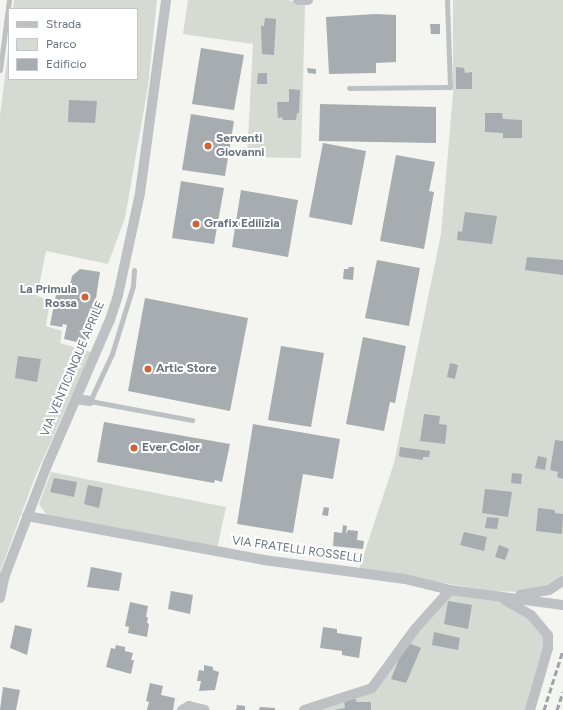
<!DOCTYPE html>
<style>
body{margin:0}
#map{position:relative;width:563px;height:710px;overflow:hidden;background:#f4f4f1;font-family:Figtree,sans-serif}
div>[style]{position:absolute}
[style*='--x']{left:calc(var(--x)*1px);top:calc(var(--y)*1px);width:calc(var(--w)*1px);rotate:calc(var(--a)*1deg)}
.green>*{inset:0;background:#d5dad3}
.building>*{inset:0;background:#a6acb0}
.service>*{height:5px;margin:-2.5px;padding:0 2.5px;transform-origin:2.5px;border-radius:2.5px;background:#bec1c4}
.minor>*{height:10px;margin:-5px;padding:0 5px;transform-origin:5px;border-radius:5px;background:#bec1c4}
.rail>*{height:3px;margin-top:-1.5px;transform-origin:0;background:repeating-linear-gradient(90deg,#a0a4a9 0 6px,transparent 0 9px)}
.dots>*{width:11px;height:11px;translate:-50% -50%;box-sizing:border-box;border:2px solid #fff;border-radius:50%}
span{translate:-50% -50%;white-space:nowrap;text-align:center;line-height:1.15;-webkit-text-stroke:4px #fff;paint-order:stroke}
.poi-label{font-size:12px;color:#67727e;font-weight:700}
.left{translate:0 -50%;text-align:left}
.right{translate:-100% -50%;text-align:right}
.street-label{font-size:12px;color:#67727e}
.legend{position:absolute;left:8px;top:8px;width:130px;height:72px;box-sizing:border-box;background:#fff;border:1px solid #c2c7cb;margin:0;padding:5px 7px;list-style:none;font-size:12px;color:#67727e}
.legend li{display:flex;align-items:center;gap:8px;height:20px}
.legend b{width:20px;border:1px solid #c2c7cb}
</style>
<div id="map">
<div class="green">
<div style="clip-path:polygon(14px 0,157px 0,148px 86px,125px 218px,108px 264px,46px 251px,37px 296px,50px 300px,46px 326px,62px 331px,60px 343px,91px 352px,35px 477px,0 572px,0 116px,9px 43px,9px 79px,137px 79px,137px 9px,13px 9px)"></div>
<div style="clip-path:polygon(188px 0,288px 0,305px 5px,301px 158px,247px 157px,253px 44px,183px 34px)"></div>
<div style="clip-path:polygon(453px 0,563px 0,563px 574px,558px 581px,524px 592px,492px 591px,359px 569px,394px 463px,441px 234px,453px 94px)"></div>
<div style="clip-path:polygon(51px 472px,226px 507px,217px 549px,48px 517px,39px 504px)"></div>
<div style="clip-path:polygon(451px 593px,491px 598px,520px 610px,545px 636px,545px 648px,527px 710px,314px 710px,363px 696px)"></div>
</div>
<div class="building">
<div style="clip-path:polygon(376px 14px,396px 15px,396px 62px,376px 63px,376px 73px,329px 74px,326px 17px)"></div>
<div style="clip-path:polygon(265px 18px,276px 19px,274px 55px,262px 54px,261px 26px,264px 26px)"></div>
<div style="clip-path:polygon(430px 24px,440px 24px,440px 34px,431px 34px)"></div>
<div style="clip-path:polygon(201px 48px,244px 55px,234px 110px,192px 104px)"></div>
<div style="clip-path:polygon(456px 67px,464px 68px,465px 73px,472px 72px,472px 89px,456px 89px)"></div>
<div style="clip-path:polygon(307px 68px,316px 69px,316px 74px,308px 73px)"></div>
<div style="clip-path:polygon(258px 73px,267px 73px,267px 84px,257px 84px)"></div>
<div style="clip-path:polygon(289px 89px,300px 90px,299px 113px,297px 113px,296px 120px,283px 120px,282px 117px,278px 118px,277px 102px,289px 102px)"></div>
<div style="clip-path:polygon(69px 100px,97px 101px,95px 123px,68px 122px)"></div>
<div style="clip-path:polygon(320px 104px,436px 107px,436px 143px,319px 141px)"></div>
<div style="clip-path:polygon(485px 113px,502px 113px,503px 119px,522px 120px,522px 138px,503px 138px,503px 133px,485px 132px)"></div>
<div style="clip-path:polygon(191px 114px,234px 121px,225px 176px,182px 170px)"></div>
<div style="clip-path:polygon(323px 143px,366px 151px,352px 225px,309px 217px)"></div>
<div style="clip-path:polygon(396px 155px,435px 162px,429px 191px,434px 192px,424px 249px,380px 241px)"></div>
<div style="clip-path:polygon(181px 181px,224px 188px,214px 244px,172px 238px)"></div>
<div style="clip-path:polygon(241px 190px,298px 200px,288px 257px,232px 247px)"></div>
<div style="clip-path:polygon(465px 212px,497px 216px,492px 244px,457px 240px,458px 231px,462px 232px)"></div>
<div style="clip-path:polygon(527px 257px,563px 260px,563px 275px,525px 270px)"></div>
<div style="clip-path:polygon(377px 260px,420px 268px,409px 326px,365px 318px)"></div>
<div style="clip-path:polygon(349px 267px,354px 267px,353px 280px,343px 279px,344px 269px,348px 269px)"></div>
<div style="clip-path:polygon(80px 269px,100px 272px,95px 304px,101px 305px,91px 333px,87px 332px,85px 344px,64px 339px,67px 325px,63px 324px,62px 327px,50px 325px,56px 295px,53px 295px,54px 289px,68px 294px,72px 276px)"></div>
<div style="clip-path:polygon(145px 298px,248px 318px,230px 411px,128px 391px)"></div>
<div style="clip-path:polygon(363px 337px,406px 346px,395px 403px,390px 402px,384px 431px,346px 424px)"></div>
<div style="clip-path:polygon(281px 346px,324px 353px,311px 427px,268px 420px)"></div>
<div style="clip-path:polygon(18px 356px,41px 359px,37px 382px,15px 378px)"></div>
<div style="clip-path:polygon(450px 363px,458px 365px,455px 379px,447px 377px)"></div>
<div style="clip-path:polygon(424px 414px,440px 416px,439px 424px,447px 425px,445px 444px,420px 441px)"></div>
<div style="clip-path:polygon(104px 422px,230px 444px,222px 482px,215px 480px,214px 483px,97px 462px)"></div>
<div style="clip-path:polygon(253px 424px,340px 439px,333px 479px,303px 474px,293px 533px,237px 524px)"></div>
<div style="clip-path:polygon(555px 440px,563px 441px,563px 479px,557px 477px,558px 472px,550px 470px)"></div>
<div style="clip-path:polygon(400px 447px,430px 451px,429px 457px,423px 457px,423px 460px,402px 457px,399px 456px)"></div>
<div style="clip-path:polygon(538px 456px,547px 458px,545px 470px,535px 468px)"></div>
<div style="clip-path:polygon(512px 473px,522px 474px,521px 484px,511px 483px)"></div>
<div style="clip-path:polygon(54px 478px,77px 482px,74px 497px,50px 492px)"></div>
<div style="clip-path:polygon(88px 485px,103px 488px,99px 508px,84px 504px)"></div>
<div style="clip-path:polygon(485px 489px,512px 492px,508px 517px,482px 513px)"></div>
<div style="clip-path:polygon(324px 507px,329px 508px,328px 516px,322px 515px)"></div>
<div style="clip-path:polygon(538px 508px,555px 510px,555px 513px,563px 514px,562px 534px,536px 531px)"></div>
<div style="clip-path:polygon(487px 517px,499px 518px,497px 529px,485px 528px)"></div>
<div style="clip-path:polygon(343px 525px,347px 526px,346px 534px,348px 530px,358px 531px,357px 540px,364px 541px,363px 549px,333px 546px,334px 532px,342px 533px)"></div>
<div style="clip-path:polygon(464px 532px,487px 537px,484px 551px,460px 545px)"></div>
<div style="clip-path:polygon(499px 545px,509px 549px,505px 560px,495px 557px)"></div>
<div style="clip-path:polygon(91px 567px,122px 573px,119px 591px,87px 587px)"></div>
<div style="clip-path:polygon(171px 591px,193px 595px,190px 614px,168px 609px)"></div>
<div style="clip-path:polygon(448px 601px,472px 605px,468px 629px,444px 624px)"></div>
<div style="clip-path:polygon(130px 602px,148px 606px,146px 617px,148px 617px,147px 623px,149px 624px,147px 637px,128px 633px,129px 627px,125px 626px)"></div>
<div style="clip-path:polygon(15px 625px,32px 629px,27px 655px,10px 648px)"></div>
<div style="clip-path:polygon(323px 627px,337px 629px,337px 633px,362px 637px,359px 658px,342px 655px,342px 651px,320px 648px)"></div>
<div style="clip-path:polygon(434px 632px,460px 638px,458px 650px,432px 645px)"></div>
<div style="clip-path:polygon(406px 642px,421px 648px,406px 683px,391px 679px)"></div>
<div style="clip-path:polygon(116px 645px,125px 647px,125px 651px,133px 653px,131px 660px,134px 660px,131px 674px,106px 667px,111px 648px,115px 649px)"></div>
<div style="clip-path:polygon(204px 665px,213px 667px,213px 670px,219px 672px,215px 690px,199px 691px,201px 681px,197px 681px,199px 670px,204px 671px)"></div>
<div style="clip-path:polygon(150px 683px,163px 686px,161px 695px,175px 698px,173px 710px,147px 710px,149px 702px,146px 701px)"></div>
<div style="clip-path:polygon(3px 687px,20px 690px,16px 710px,0 710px)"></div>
<div style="clip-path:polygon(356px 699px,356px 702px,371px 702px,371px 710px,334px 710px,345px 708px,344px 700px)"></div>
<div style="clip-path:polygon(237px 705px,245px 706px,245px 710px,236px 710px)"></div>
<div style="clip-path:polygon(260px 707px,275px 708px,275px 710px,259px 710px)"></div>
</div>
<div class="service">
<div style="--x:0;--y:70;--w:71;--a:-82.7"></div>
<div style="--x:349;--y:88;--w:101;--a:-0.6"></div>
<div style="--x:450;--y:87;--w:87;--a:-92"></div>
<div style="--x:134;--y:270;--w:16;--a:94"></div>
<div style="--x:133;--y:286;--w:71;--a:107.2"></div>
<div style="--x:112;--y:354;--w:52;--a:115.1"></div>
<div style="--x:90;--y:401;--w:104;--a:10.6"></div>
</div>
<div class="minor">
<div style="--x:298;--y:0;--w:10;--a:0"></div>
<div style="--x:76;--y:399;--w:14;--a:8"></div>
<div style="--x:27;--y:516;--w:241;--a:10.5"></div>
<div style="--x:264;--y:560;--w:142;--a:7.7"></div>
<div style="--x:405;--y:579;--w:46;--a:13.7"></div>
<div style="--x:450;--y:590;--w:114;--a:7.6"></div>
<div style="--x:520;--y:595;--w:29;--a:-10"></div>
<div style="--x:549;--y:590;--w:17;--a:-33"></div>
<div style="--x:0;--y:598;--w:24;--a:-78"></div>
<div style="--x:5;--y:575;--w:120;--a:-69"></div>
<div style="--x:48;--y:463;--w:156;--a:-66.6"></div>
<div style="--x:110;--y:320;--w:26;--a:-72"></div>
<div style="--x:118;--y:295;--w:104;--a:-77.8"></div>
<div style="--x:140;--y:193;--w:195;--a:-82.3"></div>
<div style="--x:505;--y:600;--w:30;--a:30"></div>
<div style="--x:531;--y:615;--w:26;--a:50"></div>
<div style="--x:548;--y:635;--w:13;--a:90"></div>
<div style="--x:548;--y:648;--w:65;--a:106.2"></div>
<div style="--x:182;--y:710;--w:8;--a:-30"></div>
<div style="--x:189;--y:706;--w:16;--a:14"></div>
<div style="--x:304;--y:710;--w:71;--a:-17.9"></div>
<div style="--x:372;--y:688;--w:73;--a:-53.9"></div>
<div style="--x:415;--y:629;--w:52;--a:-48.1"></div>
</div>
<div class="rail">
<div style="--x:544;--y:710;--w:63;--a:-72.4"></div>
<div style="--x:557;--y:710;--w:19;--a:-72"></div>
</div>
<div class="dots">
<div style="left:208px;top:146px;background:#cd6438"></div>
<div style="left:196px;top:224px;background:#cd6438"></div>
<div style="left:85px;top:297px;background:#cd6438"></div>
<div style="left:148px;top:369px;background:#cd6438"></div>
<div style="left:134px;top:448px;background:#cd6438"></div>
</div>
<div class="poi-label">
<span class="left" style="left:216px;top:146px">Serventi<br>Giovanni</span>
<span class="left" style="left:204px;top:224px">Grafix Edilizia</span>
<span class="right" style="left:77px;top:297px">La Primula<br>Rossa</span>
<span class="left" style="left:156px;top:369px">Artic Store</span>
<span class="left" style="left:142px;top:448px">Ever Color</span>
</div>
<div class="street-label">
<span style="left:73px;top:369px;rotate:-67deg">VIA VENTICINQUE APRILE</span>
<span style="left:297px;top:550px;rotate:8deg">VIA FRATELLI ROSSELLI</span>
</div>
<ul class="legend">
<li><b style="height:5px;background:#bec1c4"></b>Strada</li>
<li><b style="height:11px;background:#d5dad3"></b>Parco</li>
<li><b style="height:11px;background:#a6acb0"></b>Edificio</li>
</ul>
</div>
